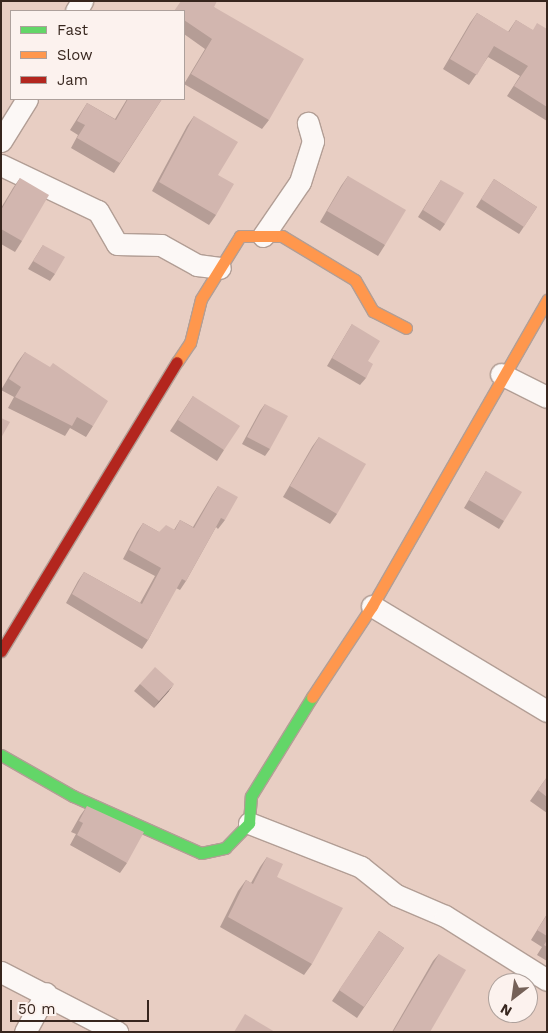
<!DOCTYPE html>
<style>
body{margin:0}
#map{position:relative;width:548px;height:1033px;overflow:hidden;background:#e8cec3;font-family:"Work Sans",sans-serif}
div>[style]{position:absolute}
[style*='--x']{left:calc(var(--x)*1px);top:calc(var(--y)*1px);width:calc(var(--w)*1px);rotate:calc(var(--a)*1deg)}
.roads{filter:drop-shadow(1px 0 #b29e95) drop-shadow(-1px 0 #b29e95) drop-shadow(0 1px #b29e95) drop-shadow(0 -1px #b29e95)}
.street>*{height:21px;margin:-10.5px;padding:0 10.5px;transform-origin:10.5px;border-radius:10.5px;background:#fcf8f6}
.fast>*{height:11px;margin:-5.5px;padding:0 5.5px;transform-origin:5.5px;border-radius:5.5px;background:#63d668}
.slow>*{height:11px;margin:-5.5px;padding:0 5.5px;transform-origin:5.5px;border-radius:5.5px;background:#ff974d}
.jam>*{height:11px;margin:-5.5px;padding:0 5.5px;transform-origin:5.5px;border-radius:5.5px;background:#b3261e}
.wall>*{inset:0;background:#b59d96}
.shaded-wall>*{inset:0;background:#937f7a}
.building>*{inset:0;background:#d2b6af}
span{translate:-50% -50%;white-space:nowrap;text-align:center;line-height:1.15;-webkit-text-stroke:4px #fcf2ee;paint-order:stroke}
.frame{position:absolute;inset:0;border:2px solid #37261e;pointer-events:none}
.legend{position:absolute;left:10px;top:10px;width:175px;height:90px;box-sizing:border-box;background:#fcf2ee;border:1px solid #ada09b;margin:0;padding:6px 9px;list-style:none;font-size:15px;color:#37261e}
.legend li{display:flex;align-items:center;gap:10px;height:25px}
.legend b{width:25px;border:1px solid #ada09b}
.north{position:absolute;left:488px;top:973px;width:50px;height:50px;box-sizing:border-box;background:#fcf2ee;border:1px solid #ada09b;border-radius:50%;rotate:210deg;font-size:14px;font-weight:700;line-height:20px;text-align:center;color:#37261e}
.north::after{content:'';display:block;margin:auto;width:18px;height:22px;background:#756158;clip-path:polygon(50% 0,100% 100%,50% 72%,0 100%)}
.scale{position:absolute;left:10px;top:1000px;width:139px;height:22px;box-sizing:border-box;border:2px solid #37261e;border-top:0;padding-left:6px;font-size:15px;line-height:18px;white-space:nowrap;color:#37261e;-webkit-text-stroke:4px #fcf2ee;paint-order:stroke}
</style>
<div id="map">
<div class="roads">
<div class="street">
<div style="--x:76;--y:11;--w:12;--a:-59"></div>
<div style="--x:1;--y:141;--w:49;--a:-58.2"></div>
<div style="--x:1;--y:165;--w:107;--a:25.4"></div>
<div style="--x:98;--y:211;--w:38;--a:60"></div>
<div style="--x:117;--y:244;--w:44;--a:1.3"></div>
<div style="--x:161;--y:245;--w:41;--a:29.1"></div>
<div style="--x:197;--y:265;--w:23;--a:7"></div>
<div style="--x:263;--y:236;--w:65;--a:-55.6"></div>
<div style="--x:300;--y:182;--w:43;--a:-72.4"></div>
<div style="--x:313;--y:141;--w:19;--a:-106"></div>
<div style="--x:501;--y:374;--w:51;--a:26.6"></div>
<div style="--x:372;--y:606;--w:204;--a:31"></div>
<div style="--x:249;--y:823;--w:120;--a:21.4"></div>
<div style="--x:361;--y:867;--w:45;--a:38.7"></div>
<div style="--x:396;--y:895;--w:53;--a:23.2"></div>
<div style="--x:445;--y:916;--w:120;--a:32.1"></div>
<div style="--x:1;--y:972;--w:131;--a:27.3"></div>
<div style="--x:25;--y:1032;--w:44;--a:-61.7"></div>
</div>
<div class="fast">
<div style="--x:1;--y:755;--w:83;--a:29.7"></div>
<div style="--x:73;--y:796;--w:140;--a:24"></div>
<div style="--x:201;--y:853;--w:25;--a:-12"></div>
<div style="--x:225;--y:848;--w:35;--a:-46"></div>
<div style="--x:249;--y:823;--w:27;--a:-86"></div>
<div style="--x:251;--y:796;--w:116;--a:-58.4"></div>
</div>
<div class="slow">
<div style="--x:177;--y:362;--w:23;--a:-56"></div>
<div style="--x:190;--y:343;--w:45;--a:-76"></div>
<div style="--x:201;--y:299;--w:74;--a:-58.2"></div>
<div style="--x:240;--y:236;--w:42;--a:0"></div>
<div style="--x:282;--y:236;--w:85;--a:31.1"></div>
<div style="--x:355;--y:280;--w:36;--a:60"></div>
<div style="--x:373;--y:311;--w:37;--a:27"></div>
<div style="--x:312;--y:697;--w:109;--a:-56.6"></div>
<div style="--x:372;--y:606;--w:353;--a:-60.2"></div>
</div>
<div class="jam">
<div style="--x:1;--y:651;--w:338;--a:-58.7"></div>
</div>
</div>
<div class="wall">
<div style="clip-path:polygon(214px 7px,269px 120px,262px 129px,184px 84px,205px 49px,184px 34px,184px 11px)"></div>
<div style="clip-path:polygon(477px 13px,508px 32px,516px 20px,532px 30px,547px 29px,547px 121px,507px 96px,520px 76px,488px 57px,469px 85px,443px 69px,470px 23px)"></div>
<div style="clip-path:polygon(127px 99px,162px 99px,114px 173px,71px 148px,78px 135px,70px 130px,87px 103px,115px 119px)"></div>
<div style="clip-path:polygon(194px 116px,218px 175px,216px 215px,209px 225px,152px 191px,187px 126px)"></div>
<div style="clip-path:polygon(348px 176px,385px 245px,378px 256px,320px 222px,341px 186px)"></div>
<div style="clip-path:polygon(20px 178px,22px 241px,15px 252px,1px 244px,1px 208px,13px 188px)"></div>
<div style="clip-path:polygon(494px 179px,537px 207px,519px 234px,476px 207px)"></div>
<div style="clip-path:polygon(441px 180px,445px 224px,440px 231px,418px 217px)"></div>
<div style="clip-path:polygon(43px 245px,55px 274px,50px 281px,28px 269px)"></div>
<div style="clip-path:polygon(352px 324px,368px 361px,366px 378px,360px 385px,327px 366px)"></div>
<div style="clip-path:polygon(25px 352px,93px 426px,86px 437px,70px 428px,65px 436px,8px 408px,14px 397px,1px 390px,17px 363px)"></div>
<div style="clip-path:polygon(193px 396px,224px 450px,217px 461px,170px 431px)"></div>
<div style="clip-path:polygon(265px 404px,270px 449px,265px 456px,242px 444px,260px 411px)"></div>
<div style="clip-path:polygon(319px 437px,337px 514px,330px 524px,283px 497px,312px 447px)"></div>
<div style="clip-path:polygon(486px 471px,504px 521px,499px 529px,464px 508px)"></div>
<div style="clip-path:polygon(218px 486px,225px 520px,218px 529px,216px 527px,186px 581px,180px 590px,176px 588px,148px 640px,142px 649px,66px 603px,78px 581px,84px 572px,140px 603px,155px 576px,123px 559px,137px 532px,143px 523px,159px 532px,174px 530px,180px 520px,193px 527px,212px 495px)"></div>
<div style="clip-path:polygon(140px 684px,169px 691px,154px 708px,134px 691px)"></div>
<div style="clip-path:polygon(547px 777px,547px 813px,530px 801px)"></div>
<div style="clip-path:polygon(87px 806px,127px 863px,120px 873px,70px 845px,76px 834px,71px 832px,80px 816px)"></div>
<div style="clip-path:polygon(267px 857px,277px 877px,312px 964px,304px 975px,220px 927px,238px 891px,246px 880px,251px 883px,260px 867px)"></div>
<div style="clip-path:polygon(547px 914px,547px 961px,537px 955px,542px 947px,531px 940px)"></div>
<div style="clip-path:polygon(379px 931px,404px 948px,357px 1018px,332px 1001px)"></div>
<div style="clip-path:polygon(439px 954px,430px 1032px,392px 1032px,433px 961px)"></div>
</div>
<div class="shaded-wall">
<div style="clip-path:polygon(174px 684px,169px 691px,154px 708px,159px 701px)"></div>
</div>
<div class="building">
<div style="clip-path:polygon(181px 1px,217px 1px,214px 7px,304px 59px,269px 120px,191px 74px,212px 39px,184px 20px,184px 11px,174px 11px)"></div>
<div style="clip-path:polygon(477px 13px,509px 32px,516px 20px,533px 30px,537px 23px,547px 29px,547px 107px,514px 86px,528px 66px,494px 46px,477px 75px,450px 59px)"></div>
<div style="clip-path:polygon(128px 99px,162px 99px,120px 163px,77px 138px,85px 125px,77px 121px,87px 103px,116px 120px)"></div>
<div style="clip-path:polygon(194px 116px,238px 142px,218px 175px,234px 184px,216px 215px,159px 182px)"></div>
<div style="clip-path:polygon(348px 176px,406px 210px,385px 245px,327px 211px)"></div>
<div style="clip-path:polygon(20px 178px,49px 195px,22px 241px,1px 229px,1px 210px)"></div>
<div style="clip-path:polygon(494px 179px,537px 207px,524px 227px,481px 199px)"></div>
<div style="clip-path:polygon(441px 180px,464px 193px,445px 224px,423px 210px)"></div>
<div style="clip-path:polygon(43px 245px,65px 257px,55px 274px,33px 261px)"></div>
<div style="clip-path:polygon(352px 324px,380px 341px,368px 361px,373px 364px,366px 378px,332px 358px)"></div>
<div style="clip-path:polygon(25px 352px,50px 367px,53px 363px,108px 401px,93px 426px,77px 417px,72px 426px,15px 397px,21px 387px,9px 379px)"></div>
<div style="clip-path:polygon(193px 396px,240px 426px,224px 450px,178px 420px)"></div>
<div style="clip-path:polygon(265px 404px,288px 416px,270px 449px,247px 437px)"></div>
<div style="clip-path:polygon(1px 418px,10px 422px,1px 438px)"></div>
<div style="clip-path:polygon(319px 437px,366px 464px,337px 514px,290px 486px)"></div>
<div style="clip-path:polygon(486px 471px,522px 492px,504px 521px,469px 500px)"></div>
<div style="clip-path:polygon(218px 486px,238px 497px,225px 520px,221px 518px,186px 581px,182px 579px,148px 640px,72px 594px,84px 572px,142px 604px,161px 568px,129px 550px,143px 523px,159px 532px,166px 525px,175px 530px,180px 520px,194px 528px)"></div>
<div style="clip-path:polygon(155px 667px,174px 684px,159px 701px,140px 684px)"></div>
<div style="clip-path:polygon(547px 777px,547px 797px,538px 790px)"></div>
<div style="clip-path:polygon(87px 806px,144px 832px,127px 863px,77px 835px,83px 823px,79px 821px)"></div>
<div style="clip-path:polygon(267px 857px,283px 864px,277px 877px,343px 908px,312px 964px,228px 917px,246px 880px,253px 884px)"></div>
<div style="clip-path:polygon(547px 915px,547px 936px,537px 930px)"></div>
<div style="clip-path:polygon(379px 931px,404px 948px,364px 1007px,339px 990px)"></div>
<div style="clip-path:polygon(547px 940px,547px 947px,544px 945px)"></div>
<div style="clip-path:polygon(439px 954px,466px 970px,430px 1032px,393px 1032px)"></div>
<div style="clip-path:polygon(245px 1014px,275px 1032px,234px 1032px)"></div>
</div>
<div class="frame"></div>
<ul class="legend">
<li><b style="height:6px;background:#63d668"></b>Fast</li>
<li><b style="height:6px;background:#ff974d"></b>Slow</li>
<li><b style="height:6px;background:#b3261e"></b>Jam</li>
</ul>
<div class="north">N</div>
<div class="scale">50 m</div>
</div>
